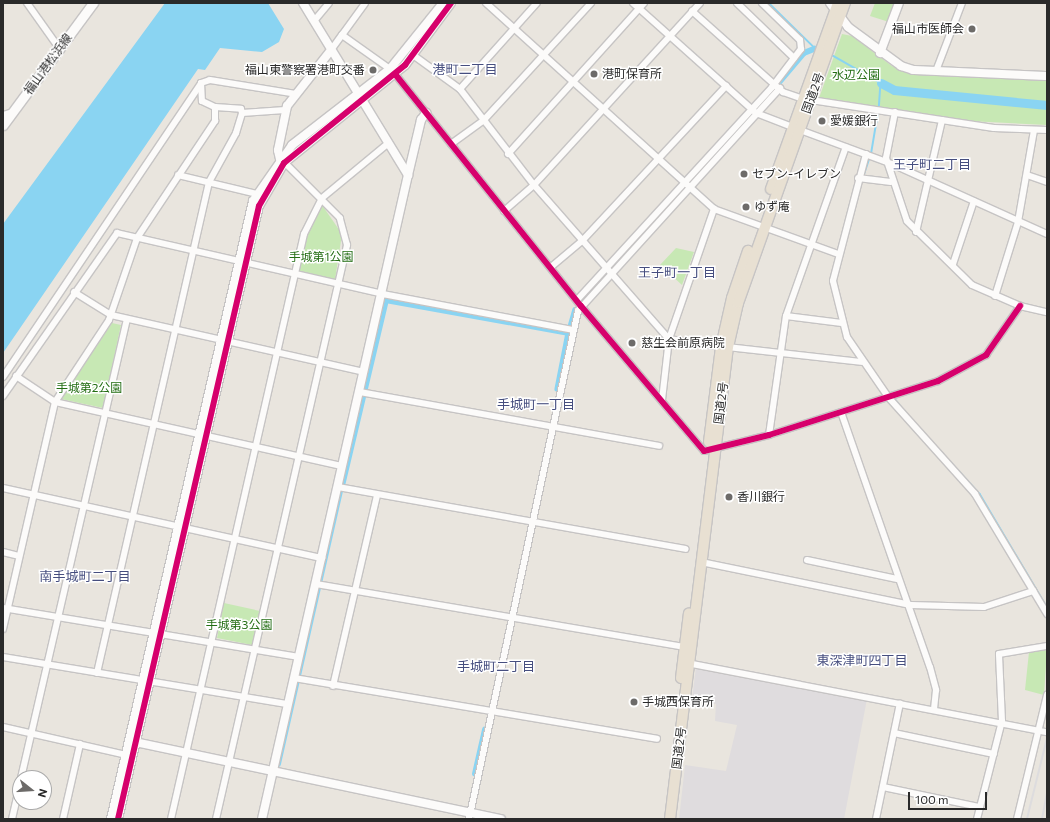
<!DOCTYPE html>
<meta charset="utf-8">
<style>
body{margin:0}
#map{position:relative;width:1050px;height:822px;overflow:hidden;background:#e9e5de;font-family:Commissioner,"Noto Sans JP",sans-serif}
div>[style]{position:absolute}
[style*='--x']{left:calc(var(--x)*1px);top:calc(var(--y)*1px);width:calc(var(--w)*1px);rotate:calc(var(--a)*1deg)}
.industrial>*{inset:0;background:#dfdcde}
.green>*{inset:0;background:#c7e8b4}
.water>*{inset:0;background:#8ad4f2}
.stream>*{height:1.5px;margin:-0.75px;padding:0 0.75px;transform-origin:0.75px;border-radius:0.75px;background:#8ad4f2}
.canal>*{height:5.5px;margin:-2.75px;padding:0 2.75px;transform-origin:2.75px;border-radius:2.75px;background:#8ad4f2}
.river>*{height:9px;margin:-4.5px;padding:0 4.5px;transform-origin:4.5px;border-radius:4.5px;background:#8ad4f2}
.roads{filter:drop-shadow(1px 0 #c6c4c4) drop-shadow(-1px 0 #c6c4c4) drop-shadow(0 1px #c6c4c4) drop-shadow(0 -1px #c6c4c4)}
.minor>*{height:6px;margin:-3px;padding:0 3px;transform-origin:3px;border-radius:3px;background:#fcfbfa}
.tertiary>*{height:8px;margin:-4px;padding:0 4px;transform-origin:4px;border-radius:4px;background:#fcfbfa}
.secondary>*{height:9px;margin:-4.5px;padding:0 4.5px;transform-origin:4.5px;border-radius:4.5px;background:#fcfbfa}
.trunk>*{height:10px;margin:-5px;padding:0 5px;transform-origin:5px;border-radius:5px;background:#e8e0d2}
.rail>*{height:1.5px;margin:-0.75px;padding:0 0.75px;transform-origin:0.75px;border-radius:0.75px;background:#dddcde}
.cycleway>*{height:6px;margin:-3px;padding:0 3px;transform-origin:3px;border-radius:3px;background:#d6006c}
.dots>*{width:11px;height:11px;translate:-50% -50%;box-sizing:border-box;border:2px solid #fff;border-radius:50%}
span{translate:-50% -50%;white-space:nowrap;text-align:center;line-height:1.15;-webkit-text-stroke:3px #fff;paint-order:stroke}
.poi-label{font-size:12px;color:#2a2a2a}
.right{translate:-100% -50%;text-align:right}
.left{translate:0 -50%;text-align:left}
.street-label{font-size:12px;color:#2a2a2a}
.park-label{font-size:12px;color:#236d13}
.neighbourhood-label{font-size:13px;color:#464e7f}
.frame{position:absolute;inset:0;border:4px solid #2a2a2a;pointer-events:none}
.north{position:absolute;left:12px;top:770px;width:40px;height:40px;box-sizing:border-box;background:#fff;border:1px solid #aaa;border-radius:50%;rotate:107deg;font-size:11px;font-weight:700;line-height:16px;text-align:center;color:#2a2a2a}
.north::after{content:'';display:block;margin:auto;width:14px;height:18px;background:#6d6b69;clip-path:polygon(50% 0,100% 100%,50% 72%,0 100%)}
.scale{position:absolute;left:908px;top:792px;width:79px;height:18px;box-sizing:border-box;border:2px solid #2a2a2a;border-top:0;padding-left:5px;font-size:12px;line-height:14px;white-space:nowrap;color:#2a2a2a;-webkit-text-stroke:3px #fff;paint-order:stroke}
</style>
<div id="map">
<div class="industrial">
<div style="clip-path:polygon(696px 667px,867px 699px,844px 819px,679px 819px,685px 765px,726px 771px,737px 725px,715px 721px,716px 704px,692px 700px)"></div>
</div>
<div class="green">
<div style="clip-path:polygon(875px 3px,895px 3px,889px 22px,870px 16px)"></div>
<div style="clip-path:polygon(842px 34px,852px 36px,892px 66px,916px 74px,1047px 81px,1047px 125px,969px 121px,819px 98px)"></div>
<div style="clip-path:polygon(322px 205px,342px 234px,335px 280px,299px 271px,309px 226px)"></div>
<div style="clip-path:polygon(676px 248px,694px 252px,682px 285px,660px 265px)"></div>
<div style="clip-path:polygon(112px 323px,121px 325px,103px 408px,61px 399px)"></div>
<div style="clip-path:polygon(224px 603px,260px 611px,252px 645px,217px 638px)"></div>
<div style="clip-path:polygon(1047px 650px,1044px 695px,1025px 690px,1029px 652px)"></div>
</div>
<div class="water">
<div style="clip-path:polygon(165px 3px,268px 3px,284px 29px,279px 42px,262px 52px,220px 48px,205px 70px,198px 69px,3px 353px,3px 224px)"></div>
</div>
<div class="stream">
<div style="--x:769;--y:3;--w:67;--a:44.4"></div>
<div style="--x:830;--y:54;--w:59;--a:29.6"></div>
<div style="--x:881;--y:83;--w:26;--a:94"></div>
<div style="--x:871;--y:154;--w:43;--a:-80.5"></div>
<div style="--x:863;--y:177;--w:21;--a:-71"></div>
<div style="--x:895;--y:399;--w:11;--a:52"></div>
<div style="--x:916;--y:424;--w:95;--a:47.6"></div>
<div style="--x:980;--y:494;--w:131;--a:59.3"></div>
</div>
<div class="canal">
<div style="--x:760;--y:105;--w:68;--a:-49.8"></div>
<div style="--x:804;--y:53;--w:11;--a:-22"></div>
<div style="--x:582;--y:301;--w:34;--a:-50"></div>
<div style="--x:571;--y:325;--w:15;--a:-74"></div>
<div style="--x:342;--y:486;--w:191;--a:-76.7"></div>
<div style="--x:386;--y:300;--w:186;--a:10.2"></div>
<div style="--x:569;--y:333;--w:57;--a:101.1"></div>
<div style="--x:278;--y:764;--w:280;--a:-77.2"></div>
<div style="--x:475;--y:774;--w:45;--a:-77.2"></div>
</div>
<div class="river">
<div style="--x:881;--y:83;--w:15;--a:28"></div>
<div style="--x:894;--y:90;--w:154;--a:5.6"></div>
</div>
<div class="roads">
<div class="minor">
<div style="--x:27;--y:3;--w:55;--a:54.6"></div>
<div style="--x:486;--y:3;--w:307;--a:42.1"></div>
<div style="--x:714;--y:209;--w:132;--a:19.9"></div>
<div style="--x:633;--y:3;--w:165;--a:41.8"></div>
<div style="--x:756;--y:113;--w:40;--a:21"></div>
<div style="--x:737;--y:3;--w:79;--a:44"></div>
<div style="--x:692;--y:11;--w:122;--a:41.7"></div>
<div style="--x:783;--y:92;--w:21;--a:19"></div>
<div style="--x:314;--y:21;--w:23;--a:-50"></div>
<div style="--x:342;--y:35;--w:39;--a:-54"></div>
<div style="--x:331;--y:50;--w:19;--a:-54"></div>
<div style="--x:342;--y:35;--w:59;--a:35.3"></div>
<div style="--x:413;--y:55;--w:58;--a:35.9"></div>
<div style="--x:460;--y:89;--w:121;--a:52.4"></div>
<div style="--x:534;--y:185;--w:205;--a:48.8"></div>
<div style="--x:669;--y:339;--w:53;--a:8.7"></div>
<div style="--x:936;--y:71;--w:73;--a:-69.1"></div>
<div style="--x:395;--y:74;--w:297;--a:51.3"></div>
<div style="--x:581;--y:306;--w:190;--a:49.7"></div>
<div style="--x:704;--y:451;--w:67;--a:-13.8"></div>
<div style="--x:769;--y:435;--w:177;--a:-17.7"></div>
<div style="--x:938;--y:381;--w:55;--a:-28.4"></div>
<div style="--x:986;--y:355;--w:60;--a:-55.2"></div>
<div style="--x:201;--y:83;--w:18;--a:87"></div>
<div style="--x:202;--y:101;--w:14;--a:25"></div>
<div style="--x:215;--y:107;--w:26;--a:4"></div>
<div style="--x:241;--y:109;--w:4;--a:76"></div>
<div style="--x:242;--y:113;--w:43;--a:-4"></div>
<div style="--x:460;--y:89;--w:115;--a:-48.2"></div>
<div style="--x:811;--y:100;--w:185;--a:8.7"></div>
<div style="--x:994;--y:128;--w:53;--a:2.2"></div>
<div style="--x:895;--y:112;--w:47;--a:101.1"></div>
<div style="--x:886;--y:158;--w:66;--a:71.6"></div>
<div style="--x:907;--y:221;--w:91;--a:44.6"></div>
<div style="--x:972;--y:285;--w:52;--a:23.6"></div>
<div style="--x:1020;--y:306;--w:28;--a:13"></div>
<div style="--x:3;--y:115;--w:10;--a:-17"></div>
<div style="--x:800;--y:130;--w:98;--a:20.3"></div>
<div style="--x:892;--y:164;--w:170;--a:24.3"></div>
<div style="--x:451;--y:144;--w:39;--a:-36"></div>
<div style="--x:483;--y:121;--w:160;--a:-47.5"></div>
<div style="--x:508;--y:154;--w:203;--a:-48"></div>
<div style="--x:866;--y:154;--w:131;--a:104.6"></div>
<div style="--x:833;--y:281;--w:58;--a:76"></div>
<div style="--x:847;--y:337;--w:74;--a:55.5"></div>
<div style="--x:889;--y:398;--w:129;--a:48.1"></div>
<div style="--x:975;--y:494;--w:140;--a:59"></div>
<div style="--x:178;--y:175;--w:81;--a:13.5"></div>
<div style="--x:1027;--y:175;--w:21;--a:19"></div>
<div style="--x:858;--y:178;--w:33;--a:7"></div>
<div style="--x:504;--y:211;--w:40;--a:-41"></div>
<div style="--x:534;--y:185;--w:246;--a:-47.6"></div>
<div style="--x:916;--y:232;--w:115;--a:-76.9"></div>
<div style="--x:953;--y:264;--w:66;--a:-71.6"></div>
<div style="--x:551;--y:267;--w:40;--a:-40"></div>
<div style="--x:582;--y:241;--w:212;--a:-47.1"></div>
<div style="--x:74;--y:292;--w:44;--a:31.9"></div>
<div style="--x:111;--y:315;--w:259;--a:12.7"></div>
<div style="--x:995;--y:296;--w:77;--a:-72.7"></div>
<div style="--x:1018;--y:222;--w:93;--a:-80.1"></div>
<div style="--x:577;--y:300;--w:289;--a:-47.5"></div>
<div style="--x:772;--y:87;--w:48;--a:-52.7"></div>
<div style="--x:801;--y:49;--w:9;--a:-96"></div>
<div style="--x:800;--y:40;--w:53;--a:-135.8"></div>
<div style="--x:786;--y:316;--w:56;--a:7.1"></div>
<div style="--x:728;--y:347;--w:135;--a:6.4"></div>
<div style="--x:16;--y:376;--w:47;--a:33.7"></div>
<div style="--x:55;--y:402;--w:294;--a:12.6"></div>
<div style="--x:3;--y:377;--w:354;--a:-56"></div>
<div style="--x:201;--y:83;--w:9;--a:-18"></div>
<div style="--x:210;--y:80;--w:87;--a:9.2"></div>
<div style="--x:360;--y:392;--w:304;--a:10.2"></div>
<div style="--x:3;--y:396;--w:199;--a:-55"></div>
<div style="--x:117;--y:233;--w:273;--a:12.9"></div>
<div style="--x:383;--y:294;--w:194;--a:10.7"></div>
<div style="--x:662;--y:400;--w:61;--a:-83.5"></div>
<div style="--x:669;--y:339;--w:138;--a:-70.9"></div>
<div style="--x:841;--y:412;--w:270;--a:70.8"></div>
<div style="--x:930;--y:667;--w:24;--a:75"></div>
<div style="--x:936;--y:690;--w:20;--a:96"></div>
<div style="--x:769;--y:435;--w:120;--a:-81.9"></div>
<div style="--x:786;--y:316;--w:179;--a:-70.5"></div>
<div style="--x:338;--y:487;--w:353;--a:10.1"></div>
<div style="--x:3;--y:488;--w:327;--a:12.4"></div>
<div style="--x:3;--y:552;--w:16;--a:14"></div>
<div style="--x:807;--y:560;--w:92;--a:11.9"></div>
<div style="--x:701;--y:562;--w:214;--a:11.6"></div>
<div style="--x:911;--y:605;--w:73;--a:1.6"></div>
<div style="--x:984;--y:607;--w:52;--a:-18.1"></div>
<div style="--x:316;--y:584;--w:373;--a:9.7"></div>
<div style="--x:3;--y:608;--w:300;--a:9.4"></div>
<div style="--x:3;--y:629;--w:233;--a:-77.1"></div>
<div style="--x:55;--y:402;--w:98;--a:-56.6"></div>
<div style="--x:109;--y:320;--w:87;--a:-71.1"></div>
<div style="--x:137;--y:238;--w:141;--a:-56.3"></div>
<div style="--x:215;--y:121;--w:14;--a:-90"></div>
<div style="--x:3;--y:657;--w:289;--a:9.4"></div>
<div style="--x:687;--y:663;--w:367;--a:10.9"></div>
<div style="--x:97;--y:673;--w:504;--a:-77.15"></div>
<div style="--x:209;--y:182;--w:56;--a:-61.1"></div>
<div style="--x:236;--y:133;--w:21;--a:-73"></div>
<div style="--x:294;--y:678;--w:368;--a:9.5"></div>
<div style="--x:333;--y:686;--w:196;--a:-77"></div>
<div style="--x:3;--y:727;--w:126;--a:12.8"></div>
<div style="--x:894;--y:733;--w:102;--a:11.9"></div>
<div style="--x:21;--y:778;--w:471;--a:-77"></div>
<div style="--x:883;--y:787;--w:99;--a:11.7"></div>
<div style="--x:12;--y:819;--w:36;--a:-77"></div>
<div style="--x:63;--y:819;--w:77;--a:-77.2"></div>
<div style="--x:171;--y:819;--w:600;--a:-77.19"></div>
<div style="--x:304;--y:234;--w:40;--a:-63.4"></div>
<div style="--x:322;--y:198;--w:83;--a:-39.6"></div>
<div style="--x:216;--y:819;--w:589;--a:-77.14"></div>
<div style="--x:347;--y:245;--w:28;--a:-105"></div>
<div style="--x:340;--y:218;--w:81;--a:-135"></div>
<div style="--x:469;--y:819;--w:520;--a:-77.89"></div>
<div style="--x:578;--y:311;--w:301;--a:-47.8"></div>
<div style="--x:876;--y:819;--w:118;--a:-78.3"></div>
<div style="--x:977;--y:819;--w:101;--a:-75.7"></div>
<div style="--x:1002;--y:721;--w:67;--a:-92.6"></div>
<div style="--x:999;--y:654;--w:49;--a:-9.5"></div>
<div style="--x:1017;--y:819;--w:128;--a:-76.4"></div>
</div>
<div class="tertiary">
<div style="--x:303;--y:3;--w:202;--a:58.6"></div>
<div style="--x:830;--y:3;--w:30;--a:53"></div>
<div style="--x:848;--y:27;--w:66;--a:36.3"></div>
<div style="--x:901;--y:66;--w:13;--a:18"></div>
<div style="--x:913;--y:70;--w:134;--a:2.6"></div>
<div style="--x:880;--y:53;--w:53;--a:-69.2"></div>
<div style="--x:280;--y:159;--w:9;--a:-103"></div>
<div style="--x:278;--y:150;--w:45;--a:-78.4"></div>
<div style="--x:287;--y:106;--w:71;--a:-51.8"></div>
<div style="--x:130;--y:741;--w:379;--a:11.9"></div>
<div style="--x:111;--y:819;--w:634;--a:-77.06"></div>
<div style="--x:253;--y:201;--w:68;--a:-55.1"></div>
<div style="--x:292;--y:145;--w:124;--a:-37.8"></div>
<div style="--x:390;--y:69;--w:85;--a:-51.2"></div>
<div style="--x:118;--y:819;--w:629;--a:-77.05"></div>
<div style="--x:259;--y:206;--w:50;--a:-59.8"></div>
<div style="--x:284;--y:163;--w:156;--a:-39"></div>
<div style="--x:405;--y:65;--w:77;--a:-53.4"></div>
<div style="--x:262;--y:819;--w:660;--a:-77.23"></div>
<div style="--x:408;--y:175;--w:57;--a:-76.7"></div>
<div style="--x:421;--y:120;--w:9;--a:-54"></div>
</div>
<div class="secondary">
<div style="--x:3;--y:125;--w:152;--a:-53.6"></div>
</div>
<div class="trunk">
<div style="--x:771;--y:189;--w:195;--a:-70.2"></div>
<div style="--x:709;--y:442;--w:96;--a:-82.8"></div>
<div style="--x:721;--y:347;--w:50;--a:-77.3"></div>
<div style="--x:732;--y:298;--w:50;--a:-71.2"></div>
<div style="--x:681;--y:678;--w:65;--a:-83"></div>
<div style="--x:670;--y:819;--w:476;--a:-83"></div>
<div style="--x:728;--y:347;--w:45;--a:-77.2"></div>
<div style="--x:738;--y:303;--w:319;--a:-70.4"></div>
</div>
</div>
<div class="rail">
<div style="--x:1027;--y:819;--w:83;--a:-76.1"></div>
<div style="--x:1042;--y:819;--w:25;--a:-79"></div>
</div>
<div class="cycleway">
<div style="--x:395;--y:74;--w:297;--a:51.3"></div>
<div style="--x:581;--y:306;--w:190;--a:49.7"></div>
<div style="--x:704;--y:451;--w:67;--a:-13.8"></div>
<div style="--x:769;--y:435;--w:177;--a:-17.7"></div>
<div style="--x:938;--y:381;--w:55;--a:-28.4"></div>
<div style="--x:986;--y:355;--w:60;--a:-55.2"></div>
<div style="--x:118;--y:819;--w:629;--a:-77.05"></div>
<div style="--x:259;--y:206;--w:50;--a:-59.8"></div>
<div style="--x:284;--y:163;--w:156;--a:-39"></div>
<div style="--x:405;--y:65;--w:77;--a:-53.4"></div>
</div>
<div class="dots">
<div style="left:972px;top:29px;background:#6d6b69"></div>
<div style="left:373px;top:70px;background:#6d6b69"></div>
<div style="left:594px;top:74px;background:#6d6b69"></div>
<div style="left:822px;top:121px;background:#6d6b69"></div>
<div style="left:744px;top:174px;background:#6d6b69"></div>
<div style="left:746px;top:207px;background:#6d6b69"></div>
<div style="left:632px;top:343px;background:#6d6b69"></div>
<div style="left:729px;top:497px;background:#6d6b69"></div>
<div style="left:634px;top:702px;background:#6d6b69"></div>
</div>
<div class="poi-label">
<span class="right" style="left:964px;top:29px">福山市医師会</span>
<span class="right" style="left:365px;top:70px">福山東警察署港町交番</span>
<span class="left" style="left:602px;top:74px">港町保育所</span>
<span class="left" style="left:830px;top:121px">愛媛銀行</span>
<span class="left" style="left:752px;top:174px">セブン-イレブン</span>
<span class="left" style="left:754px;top:207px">ゆず庵</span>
<span class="left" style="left:641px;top:343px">慈生会前原病院</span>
<span class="left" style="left:737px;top:497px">香川銀行</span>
<span class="left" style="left:642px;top:702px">手城西保育所</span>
</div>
<div class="street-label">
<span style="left:48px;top:64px;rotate:-54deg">福山港松浜線</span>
<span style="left:813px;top:93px;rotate:-70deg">国道2号</span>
<span style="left:721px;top:403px;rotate:-83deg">国道2号</span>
<span style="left:679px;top:748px;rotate:-83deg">国道2号</span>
</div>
<div class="park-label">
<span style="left:856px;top:75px">水辺公園</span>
<span style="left:321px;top:257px">手城第1公園</span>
<span style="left:89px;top:388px">手城第2公園</span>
<span style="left:239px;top:625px">手城第3公園</span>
</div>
<div class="neighbourhood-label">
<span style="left:465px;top:69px">港町二丁目</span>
<span style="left:932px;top:164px">王子町二丁目</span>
<span style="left:677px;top:272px">王子町一丁目</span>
<span style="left:536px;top:404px">手城町一丁目</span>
<span style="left:85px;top:576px">南手城町二丁目</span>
<span style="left:862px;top:660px">東深津町四丁目</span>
<span style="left:496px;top:666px">手城町二丁目</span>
</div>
<div class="frame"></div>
<div class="north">N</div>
<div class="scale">100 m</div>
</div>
